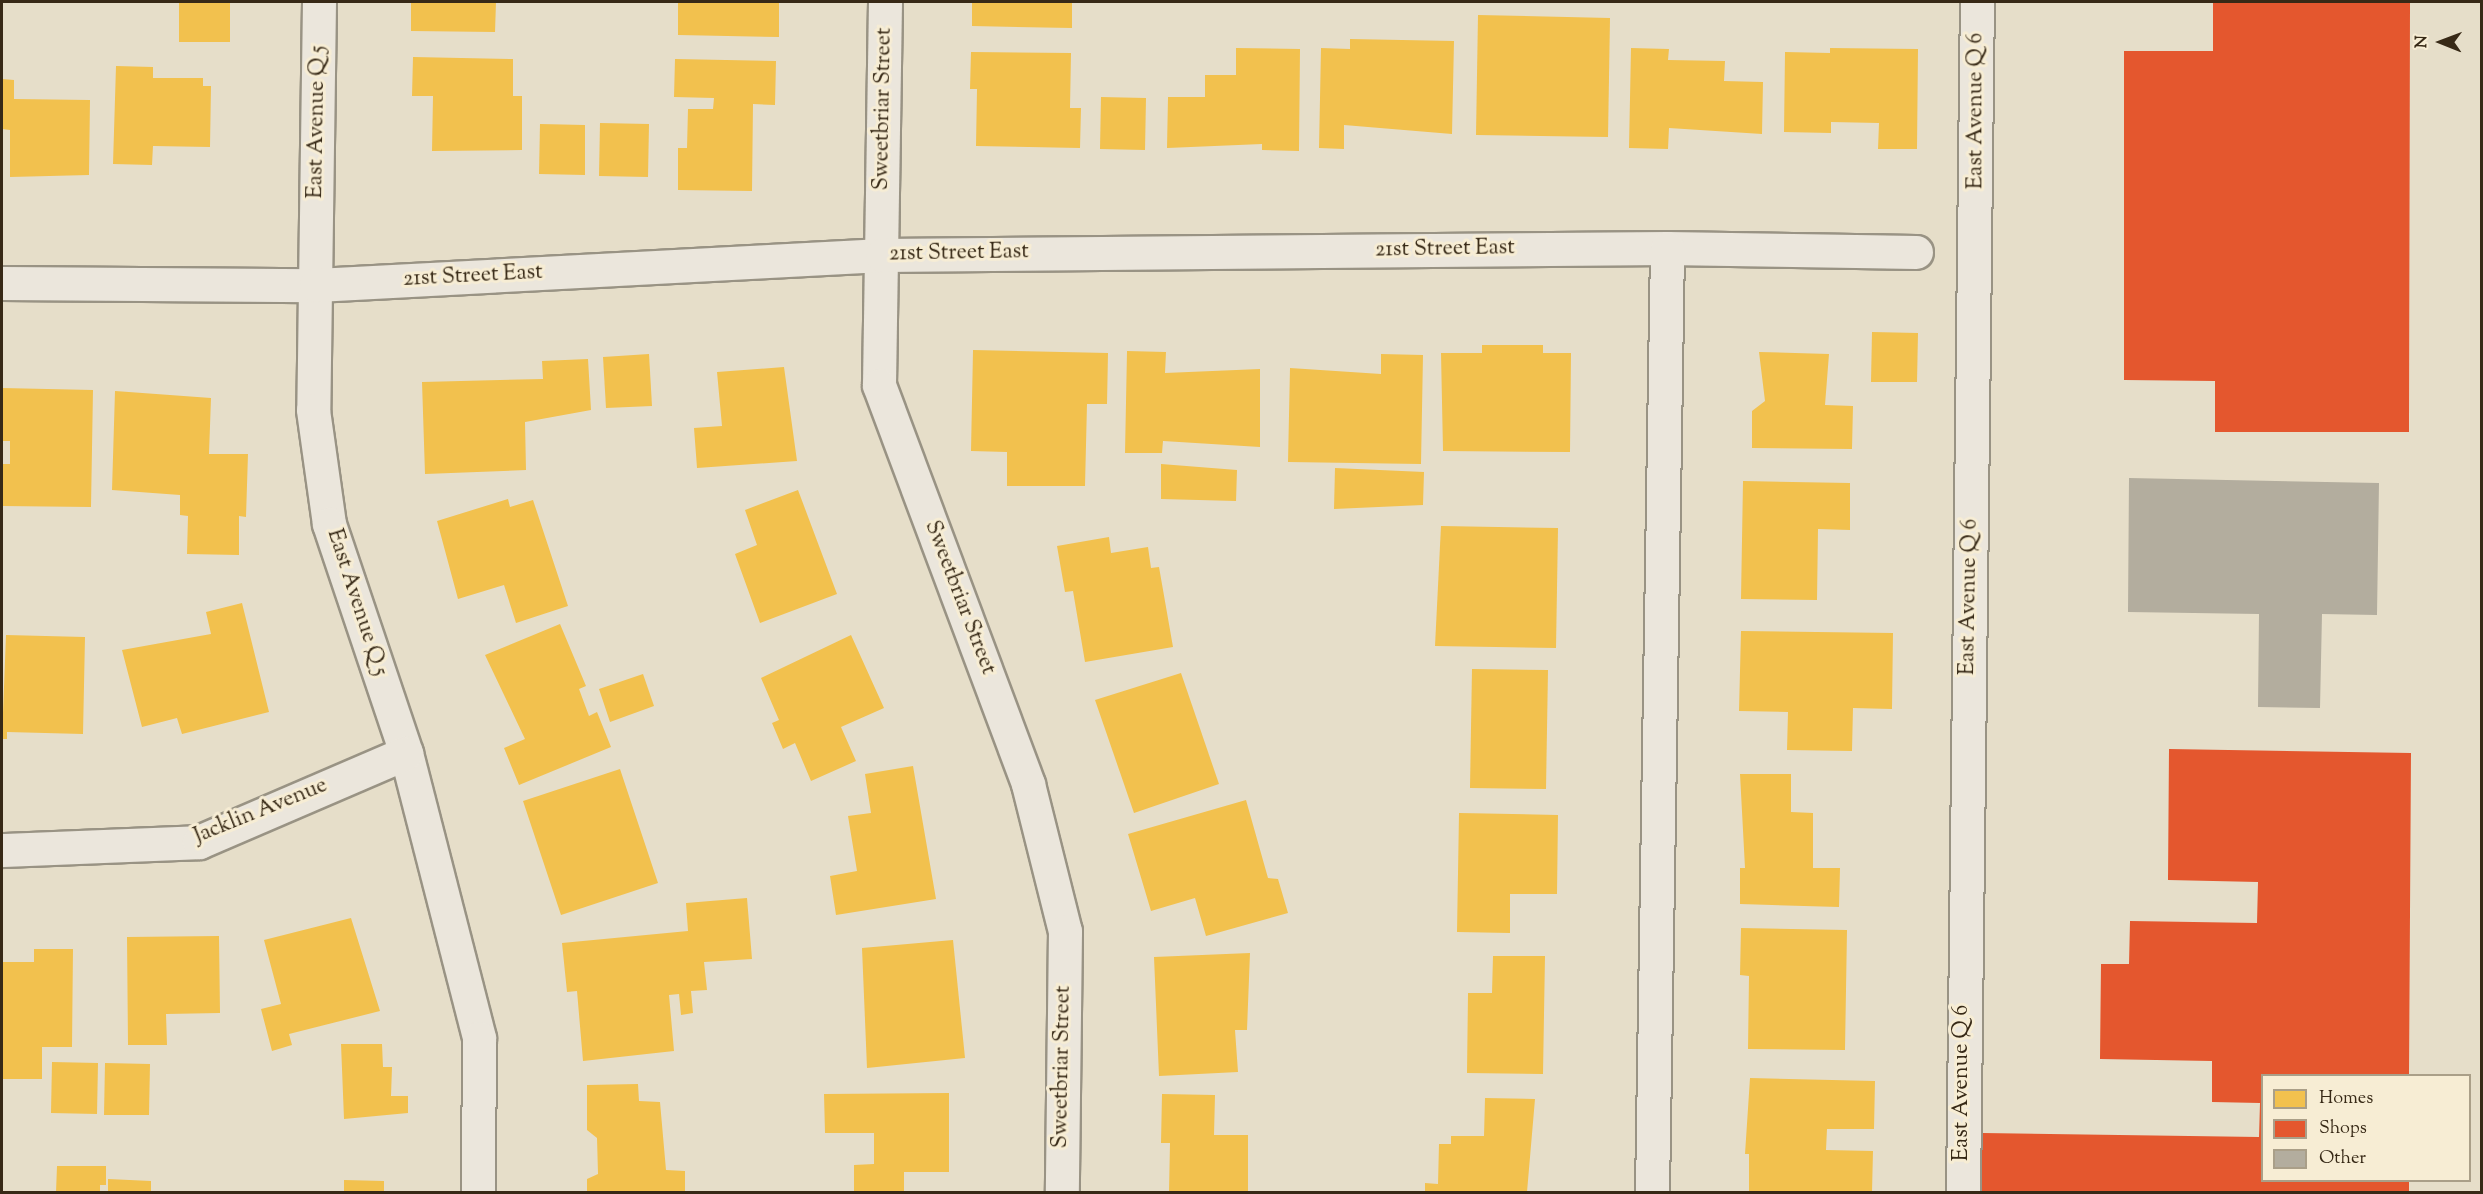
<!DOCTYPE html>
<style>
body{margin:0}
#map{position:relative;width:2483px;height:1194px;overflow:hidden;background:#e6dec9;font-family:"Sorts Mill Goudy",serif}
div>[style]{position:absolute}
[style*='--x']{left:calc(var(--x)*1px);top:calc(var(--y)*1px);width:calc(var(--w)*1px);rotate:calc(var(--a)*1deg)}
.homes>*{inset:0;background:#f2c14e}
.shops>*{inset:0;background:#e4572e}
.building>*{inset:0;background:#b3ad9e}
.roads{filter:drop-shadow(2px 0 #999384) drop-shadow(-2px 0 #999384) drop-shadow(0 2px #999384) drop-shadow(0 -2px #999384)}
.minor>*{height:33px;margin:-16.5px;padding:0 16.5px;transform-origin:16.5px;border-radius:16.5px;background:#ebe6dc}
span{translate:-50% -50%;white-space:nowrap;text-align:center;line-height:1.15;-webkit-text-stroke:6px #f7edd4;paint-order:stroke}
.street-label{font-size:22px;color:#372916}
.frame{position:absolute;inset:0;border:3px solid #372916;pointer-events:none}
.legend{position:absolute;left:2261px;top:1074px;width:210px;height:108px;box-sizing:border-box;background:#f7edd4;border:2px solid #aa9f88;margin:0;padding:8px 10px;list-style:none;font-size:18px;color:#372916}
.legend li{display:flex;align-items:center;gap:12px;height:30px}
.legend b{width:30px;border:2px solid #aa9f88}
.north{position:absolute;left:2411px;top:12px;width:60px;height:60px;-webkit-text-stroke:4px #f7edd4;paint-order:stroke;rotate:271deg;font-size:16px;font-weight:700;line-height:24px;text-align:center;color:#372916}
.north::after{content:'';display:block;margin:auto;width:21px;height:27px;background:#372916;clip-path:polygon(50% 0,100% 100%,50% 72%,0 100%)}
</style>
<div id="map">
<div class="homes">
<div style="clip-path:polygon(179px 2px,230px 2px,230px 42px,179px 42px)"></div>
<div style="clip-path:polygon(411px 2px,496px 2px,495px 32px,411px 31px)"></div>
<div style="clip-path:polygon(678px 2px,779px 2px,779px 37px,678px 35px)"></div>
<div style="clip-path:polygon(972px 2px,1072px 2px,1072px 28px,972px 26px)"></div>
<div style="clip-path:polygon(1478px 15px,1610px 18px,1608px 137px,1476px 135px)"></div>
<div style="clip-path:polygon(1350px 39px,1454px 41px,1452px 134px,1344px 125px,1344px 149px,1319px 148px,1321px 48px,1350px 49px)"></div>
<div style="clip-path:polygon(1236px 48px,1300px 49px,1299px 151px,1262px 150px,1262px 144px,1167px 148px,1168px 97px,1205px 97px,1205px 75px,1236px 75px)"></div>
<div style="clip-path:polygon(1631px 48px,1669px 49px,1668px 60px,1725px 61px,1724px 81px,1763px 82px,1762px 134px,1669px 128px,1668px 149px,1629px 148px)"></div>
<div style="clip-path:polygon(1830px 48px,1918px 49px,1917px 149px,1878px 149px,1879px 123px,1831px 122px,1831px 133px,1784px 132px,1785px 52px,1830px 53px)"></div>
<div style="clip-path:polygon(971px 52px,1071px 53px,1070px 108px,1081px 108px,1080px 148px,976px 146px,977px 89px,970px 89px)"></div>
<div style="clip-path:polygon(413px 57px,513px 59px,513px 96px,522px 96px,522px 150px,432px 151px,433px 96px,412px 96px)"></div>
<div style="clip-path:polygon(675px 59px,776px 61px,775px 105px,753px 104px,752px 191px,678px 190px,678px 148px,687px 148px,688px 109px,713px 109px,714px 98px,674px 97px)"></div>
<div style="clip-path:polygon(116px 66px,153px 67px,153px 78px,203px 78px,203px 86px,211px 86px,210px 147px,153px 146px,152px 165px,113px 164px)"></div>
<div style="clip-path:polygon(2px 79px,14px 80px,14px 99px,90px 100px,89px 175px,10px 177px,10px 130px,2px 129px)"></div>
<div style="clip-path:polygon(1101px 97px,1146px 98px,1145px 150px,1100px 149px)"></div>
<div style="clip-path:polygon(600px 123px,649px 124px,648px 177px,599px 176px)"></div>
<div style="clip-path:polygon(540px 124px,585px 125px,585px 175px,539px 174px)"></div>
<div style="clip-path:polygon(1872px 332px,1918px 333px,1917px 382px,1871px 382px)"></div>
<div style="clip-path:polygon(1482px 345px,1543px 345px,1543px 353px,1571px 353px,1570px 452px,1443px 451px,1441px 353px,1482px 353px)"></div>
<div style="clip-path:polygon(973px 350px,1108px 353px,1107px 404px,1087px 404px,1085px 486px,1007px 486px,1007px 452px,971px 451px)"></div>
<div style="clip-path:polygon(1127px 351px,1166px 352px,1165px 373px,1260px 369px,1260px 447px,1163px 441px,1162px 453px,1125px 453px)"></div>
<div style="clip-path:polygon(1759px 352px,1829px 354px,1825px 405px,1853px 406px,1852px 449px,1752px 448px,1752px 411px,1765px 401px)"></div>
<div style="clip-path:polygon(649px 354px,652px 406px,606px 408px,603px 357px)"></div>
<div style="clip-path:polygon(1381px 354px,1423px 355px,1421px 464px,1288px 462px,1290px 368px,1381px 374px)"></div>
<div style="clip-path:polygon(588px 359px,591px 410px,525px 422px,526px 470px,425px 474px,422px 382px,543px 379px,542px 361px)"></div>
<div style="clip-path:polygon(784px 367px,797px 461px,697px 468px,694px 428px,722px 426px,717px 372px)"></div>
<div style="clip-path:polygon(2px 388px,93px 390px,91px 507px,2px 506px,2px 464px,10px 464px,10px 441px,2px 441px)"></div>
<div style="clip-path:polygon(115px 391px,211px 398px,209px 454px,248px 454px,246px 517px,239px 516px,239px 555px,187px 554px,188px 516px,180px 515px,180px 495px,112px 490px)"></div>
<div style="clip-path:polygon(1161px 464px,1237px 470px,1236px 501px,1161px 499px)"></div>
<div style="clip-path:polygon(1335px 468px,1424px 472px,1423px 505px,1334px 509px)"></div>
<div style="clip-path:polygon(1743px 481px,1850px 483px,1850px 530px,1818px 529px,1817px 600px,1741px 599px)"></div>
<div style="clip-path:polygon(798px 490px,837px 594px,760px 623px,735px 554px,757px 545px,745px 510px)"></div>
<div style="clip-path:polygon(508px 499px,510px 507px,533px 500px,568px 606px,516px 623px,504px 585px,458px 599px,437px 521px)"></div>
<div style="clip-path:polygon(1441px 526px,1558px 528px,1556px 648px,1435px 646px)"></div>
<div style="clip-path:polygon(1109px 537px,1111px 553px,1148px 547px,1151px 568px,1159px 567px,1173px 647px,1085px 662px,1073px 591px,1065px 592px,1057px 546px)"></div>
<div style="clip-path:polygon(242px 603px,269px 712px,182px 734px,177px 718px,142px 727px,122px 650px,211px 634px,206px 612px)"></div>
<div style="clip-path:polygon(560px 624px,586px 686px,579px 689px,589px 716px,597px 712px,611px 747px,519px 785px,504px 748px,525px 739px,485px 655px)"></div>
<div style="clip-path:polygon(1741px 631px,1893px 633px,1892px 709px,1853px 708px,1852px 751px,1787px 750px,1788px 712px,1739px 711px)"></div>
<div style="clip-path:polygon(6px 635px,85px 637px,83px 734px,7px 732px,7px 739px,2px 739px)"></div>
<div style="clip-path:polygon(851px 635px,884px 708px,841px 727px,856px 761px,811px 781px,795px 743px,783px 749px,772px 723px,779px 720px,761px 678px)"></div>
<div style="clip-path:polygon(1472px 669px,1548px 670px,1546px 789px,1470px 788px)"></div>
<div style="clip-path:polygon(1181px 673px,1219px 784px,1134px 813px,1095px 700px)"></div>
<div style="clip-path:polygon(643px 674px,654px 706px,610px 722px,599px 689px)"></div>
<div style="clip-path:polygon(913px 766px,936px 899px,836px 915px,830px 876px,857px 871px,848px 816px,871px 813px,865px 774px)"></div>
<div style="clip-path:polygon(620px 769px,658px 883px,561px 915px,523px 801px)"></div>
<div style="clip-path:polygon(1740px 774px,1791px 774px,1791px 812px,1813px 813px,1813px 868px,1840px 868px,1839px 907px,1740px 904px,1740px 868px,1745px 868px)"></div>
<div style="clip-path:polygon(1246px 800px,1268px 878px,1278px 879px,1288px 913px,1206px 936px,1195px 898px,1151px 911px,1128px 834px)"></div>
<div style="clip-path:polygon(1459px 813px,1558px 815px,1557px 894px,1510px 894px,1510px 933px,1457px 932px)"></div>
<div style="clip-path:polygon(747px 898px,752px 959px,704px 962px,707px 990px,691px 991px,693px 1013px,681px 1015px,679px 994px,669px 995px,674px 1051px,583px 1061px,577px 991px,567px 992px,562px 943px,688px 931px,686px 903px)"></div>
<div style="clip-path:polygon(351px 918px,380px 1011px,289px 1034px,292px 1045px,272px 1051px,261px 1009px,281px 1004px,264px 940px)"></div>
<div style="clip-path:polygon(1741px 928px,1847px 930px,1845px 1050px,1748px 1049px,1749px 976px,1740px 975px)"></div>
<div style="clip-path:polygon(219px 936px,220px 1013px,166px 1014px,167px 1045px,128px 1045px,127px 937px)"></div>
<div style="clip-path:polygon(953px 940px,965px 1058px,867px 1068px,862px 948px)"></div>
<div style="clip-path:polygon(34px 949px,73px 949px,72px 1047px,42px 1047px,42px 1079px,2px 1079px,2px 962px,34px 962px)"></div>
<div style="clip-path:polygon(1250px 953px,1247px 1030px,1235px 1030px,1238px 1072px,1159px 1076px,1154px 957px)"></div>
<div style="clip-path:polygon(1493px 956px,1545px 956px,1543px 1074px,1467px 1073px,1468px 993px,1492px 993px)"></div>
<div style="clip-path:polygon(341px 1044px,382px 1044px,383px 1067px,392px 1067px,391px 1096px,408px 1096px,408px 1113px,344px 1119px)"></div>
<div style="clip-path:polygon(52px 1062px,98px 1063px,97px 1114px,51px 1113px)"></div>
<div style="clip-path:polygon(105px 1063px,150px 1064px,149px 1115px,104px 1115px)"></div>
<div style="clip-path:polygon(1750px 1078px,1875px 1081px,1874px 1129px,1827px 1129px,1826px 1150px,1873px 1151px,1872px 1192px,1749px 1192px,1749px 1154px,1745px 1154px)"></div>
<div style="clip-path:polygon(638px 1084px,639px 1101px,660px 1102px,666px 1170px,685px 1171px,685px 1192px,587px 1192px,587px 1179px,598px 1174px,597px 1138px,587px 1130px,587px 1085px)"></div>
<div style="clip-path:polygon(949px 1093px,949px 1172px,904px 1172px,904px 1192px,854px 1192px,854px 1165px,874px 1164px,874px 1133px,825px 1133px,824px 1094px)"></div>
<div style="clip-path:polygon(1162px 1094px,1215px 1095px,1214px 1135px,1248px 1135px,1248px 1192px,1169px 1192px,1170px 1143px,1161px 1143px)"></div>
<div style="clip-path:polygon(1485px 1098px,1535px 1099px,1527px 1192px,1425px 1192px,1425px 1183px,1438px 1184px,1439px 1144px,1451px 1144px,1451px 1136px,1484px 1136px)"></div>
<div style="clip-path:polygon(57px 1166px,106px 1166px,106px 1185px,100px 1185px,100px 1192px,56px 1192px)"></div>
<div style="clip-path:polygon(108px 1179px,151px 1181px,151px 1192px,108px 1192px)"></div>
<div style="clip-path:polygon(344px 1180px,384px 1181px,384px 1192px,344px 1192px)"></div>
</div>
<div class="shops">
<div style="clip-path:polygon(2213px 2px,2410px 2px,2409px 432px,2215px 432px,2215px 381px,2124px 380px,2124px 51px,2213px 51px)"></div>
<div style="clip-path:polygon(2169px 749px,2411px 753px,2409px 1076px,2262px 1076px,2262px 1180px,2409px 1180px,2409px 1192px,1981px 1192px,1982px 1133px,2259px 1137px,2260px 1103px,2212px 1102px,2212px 1061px,2100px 1059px,2101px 964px,2129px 964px,2130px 921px,2257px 923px,2258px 882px,2168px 880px)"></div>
</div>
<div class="building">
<div style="clip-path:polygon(2129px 478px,2379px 483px,2377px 615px,2322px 614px,2320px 708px,2258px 707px,2259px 614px,2128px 612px)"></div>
</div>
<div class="roads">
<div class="minor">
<div style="--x:319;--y:2;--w:408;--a:90.8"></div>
<div style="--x:313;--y:410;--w:115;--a:82"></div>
<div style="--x:329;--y:524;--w:242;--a:71.4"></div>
<div style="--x:406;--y:753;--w:294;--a:75.6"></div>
<div style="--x:479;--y:1038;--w:154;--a:90.4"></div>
<div style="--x:885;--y:2;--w:383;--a:90.9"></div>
<div style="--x:879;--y:385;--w:426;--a:69.5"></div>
<div style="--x:1028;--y:784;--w:152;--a:75.9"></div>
<div style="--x:1065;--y:931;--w:261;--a:90.7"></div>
<div style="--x:2;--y:283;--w:314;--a:0.4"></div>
<div style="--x:316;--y:285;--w:567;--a:-3.03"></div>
<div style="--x:882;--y:255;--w:785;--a:-0.51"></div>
<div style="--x:1667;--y:248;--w:249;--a:0.9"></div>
<div style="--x:2;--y:850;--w:197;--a:-2.3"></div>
<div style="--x:199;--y:842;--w:225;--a:-23.3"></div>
<div style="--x:1652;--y:1192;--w:944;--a:-89.09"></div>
<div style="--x:1963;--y:1192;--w:1190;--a:-89.33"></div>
</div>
</div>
<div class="street-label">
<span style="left:884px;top:109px;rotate:-89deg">Sweetbriar Street</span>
<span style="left:1977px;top:111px;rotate:-90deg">East Avenue Q 6</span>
<span style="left:318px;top:122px;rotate:-89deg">East Avenue Q 5</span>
<span style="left:1445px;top:250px;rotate:-1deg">21st Street East</span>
<span style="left:959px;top:254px;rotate:-1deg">21st Street East</span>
<span style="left:473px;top:277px;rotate:-3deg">21st Street East</span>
<span style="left:1970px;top:597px;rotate:-89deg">East Avenue Q 6</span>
<span style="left:959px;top:598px;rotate:69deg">Sweetbriar Street</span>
<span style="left:356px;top:603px;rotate:72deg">East Avenue Q 5</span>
<span style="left:261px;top:812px;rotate:-22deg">Jacklin Avenue</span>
<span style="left:1063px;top:1067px;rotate:-89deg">Sweetbriar Street</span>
<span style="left:1963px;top:1083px;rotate:-90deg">East Avenue Q 6</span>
</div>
<div class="frame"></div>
<ul class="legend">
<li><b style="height:16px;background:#f2c14e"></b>Homes</li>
<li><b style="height:16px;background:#e4572e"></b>Shops</li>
<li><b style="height:16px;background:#b3ad9e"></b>Other</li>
</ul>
<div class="north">N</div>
</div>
